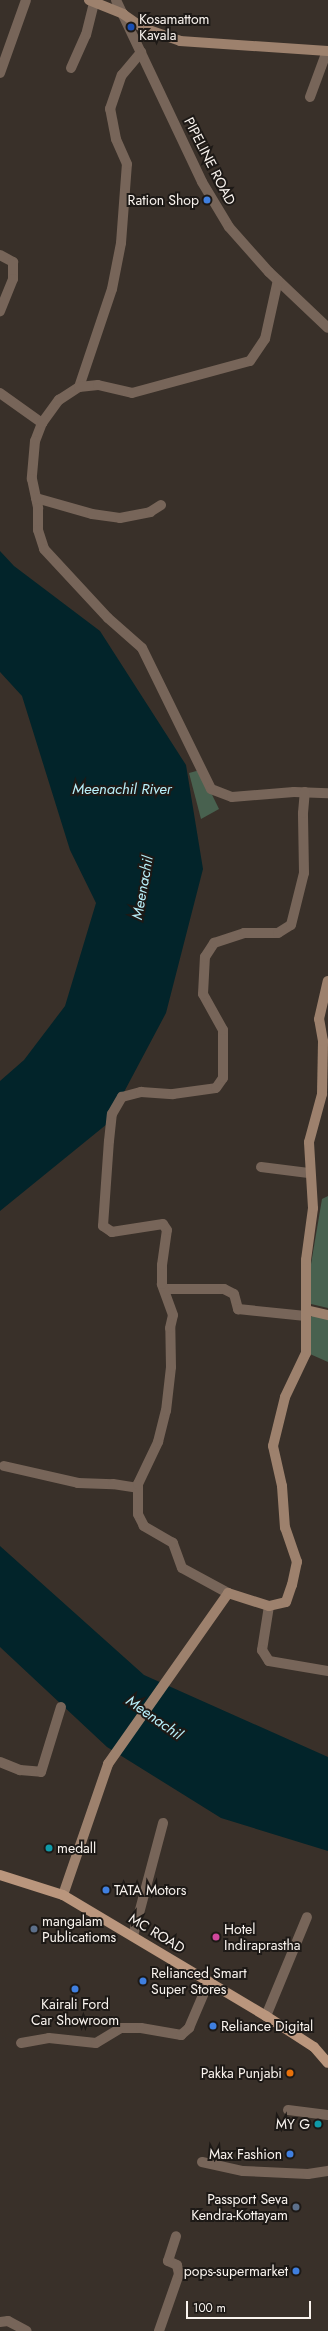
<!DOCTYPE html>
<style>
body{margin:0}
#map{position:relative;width:328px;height:2331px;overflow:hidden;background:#393029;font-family:Jost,sans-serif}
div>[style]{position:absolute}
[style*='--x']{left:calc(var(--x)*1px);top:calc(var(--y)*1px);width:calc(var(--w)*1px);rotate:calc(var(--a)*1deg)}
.green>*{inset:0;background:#48614f}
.water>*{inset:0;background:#02242a}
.minor>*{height:10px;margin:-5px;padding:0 5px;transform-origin:5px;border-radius:5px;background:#776559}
.secondary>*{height:10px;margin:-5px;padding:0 5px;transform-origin:5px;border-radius:5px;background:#9d816d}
.primary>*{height:10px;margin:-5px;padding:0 5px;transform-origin:5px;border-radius:5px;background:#ba967d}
.dots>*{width:11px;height:11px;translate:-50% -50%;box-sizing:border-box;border:2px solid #1d1916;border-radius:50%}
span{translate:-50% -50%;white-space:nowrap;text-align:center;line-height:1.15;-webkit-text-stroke:4px #1d1916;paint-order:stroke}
.poi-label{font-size:14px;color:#faf4ef}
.left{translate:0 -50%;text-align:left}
.right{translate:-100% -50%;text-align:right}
.street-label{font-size:14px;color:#faf4ef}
.water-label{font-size:15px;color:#b9f0fa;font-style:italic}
.scale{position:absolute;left:186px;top:2301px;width:125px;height:18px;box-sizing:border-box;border:2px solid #faf4ef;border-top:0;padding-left:5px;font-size:12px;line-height:14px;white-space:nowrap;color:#faf4ef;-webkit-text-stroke:3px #1d1916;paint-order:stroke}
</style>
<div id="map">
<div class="green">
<div style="clip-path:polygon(200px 770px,219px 809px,201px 819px,189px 773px)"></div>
<div style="clip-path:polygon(328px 1196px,328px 1308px,311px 1304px,310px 1270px,322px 1199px)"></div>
<div style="clip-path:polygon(313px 1315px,328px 1319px,328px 1362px,310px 1354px,309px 1319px)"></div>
</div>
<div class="water">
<div style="clip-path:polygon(0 551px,14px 566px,100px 631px,186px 765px,203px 869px,166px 1013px,107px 1124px,0 1211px,0 1081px,24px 1060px,65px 1006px,96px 903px,70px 850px,22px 696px,0 672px)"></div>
<div style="clip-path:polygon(0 1546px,144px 1675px,328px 1757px,328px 1851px,221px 1818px,107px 1747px,0 1647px)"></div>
</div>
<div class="minor">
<div style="--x:116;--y:0;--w:201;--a:64.7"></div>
<div style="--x:202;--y:182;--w:52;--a:59"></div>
<div style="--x:229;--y:227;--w:60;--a:48.4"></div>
<div style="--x:269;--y:272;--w:81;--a:43.5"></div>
<div style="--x:71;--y:68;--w:36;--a:-66"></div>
<div style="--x:86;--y:35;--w:34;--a:-76"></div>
<div style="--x:0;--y:73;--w:77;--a:-70.4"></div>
<div style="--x:310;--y:97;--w:49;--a:-69.7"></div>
<div style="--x:0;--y:255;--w:15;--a:28"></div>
<div style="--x:13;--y:262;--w:17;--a:90"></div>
<div style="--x:13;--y:279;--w:35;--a:112"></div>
<div style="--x:79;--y:387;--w:103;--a:-71.4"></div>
<div style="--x:112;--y:289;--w:47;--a:-78.9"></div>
<div style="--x:121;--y:243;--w:79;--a:-85.7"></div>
<div style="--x:127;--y:164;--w:27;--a:-114"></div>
<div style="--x:116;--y:139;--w:31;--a:-101"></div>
<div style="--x:110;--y:109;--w:36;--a:-71"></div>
<div style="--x:122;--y:75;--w:30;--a:-50"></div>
<div style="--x:0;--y:393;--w:52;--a:35.5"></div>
<div style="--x:42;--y:423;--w:19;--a:111"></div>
<div style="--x:35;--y:441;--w:38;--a:95"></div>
<div style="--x:32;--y:479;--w:30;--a:78"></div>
<div style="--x:38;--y:508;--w:22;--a:90"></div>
<div style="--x:38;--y:530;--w:20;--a:72"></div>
<div style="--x:44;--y:549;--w:94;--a:47.2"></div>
<div style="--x:108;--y:618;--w:45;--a:41.4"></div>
<div style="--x:142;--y:648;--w:157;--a:63.9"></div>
<div style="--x:211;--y:789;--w:22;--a:21"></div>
<div style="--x:232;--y:797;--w:62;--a:-4.6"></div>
<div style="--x:294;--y:792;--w:34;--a:2"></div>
<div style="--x:42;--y:423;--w:29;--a:-54"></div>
<div style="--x:59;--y:400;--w:24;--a:-33"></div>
<div style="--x:79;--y:387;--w:19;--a:-6"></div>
<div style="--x:98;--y:385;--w:35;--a:13"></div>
<div style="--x:132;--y:393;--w:122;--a:-15.2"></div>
<div style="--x:250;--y:361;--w:27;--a:-56"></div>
<div style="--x:265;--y:339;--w:60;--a:-77.6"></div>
<div style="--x:36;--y:498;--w:58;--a:15.9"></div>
<div style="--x:92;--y:514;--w:28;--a:8"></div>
<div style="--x:120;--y:518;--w:31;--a:-11"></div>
<div style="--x:150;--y:512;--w:13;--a:-32"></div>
<div style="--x:261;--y:1167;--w:48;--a:7.1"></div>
<div style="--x:164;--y:1289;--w:60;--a:0"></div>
<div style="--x:224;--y:1289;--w:11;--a:27"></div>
<div style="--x:234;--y:1294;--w:16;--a:75"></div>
<div style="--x:238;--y:1309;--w:68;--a:5.9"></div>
<div style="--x:4;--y:1466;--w:76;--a:12.9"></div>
<div style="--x:78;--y:1483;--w:35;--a:2"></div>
<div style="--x:113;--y:1484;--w:25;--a:9"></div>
<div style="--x:228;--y:1593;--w:52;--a:-151.5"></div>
<div style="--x:182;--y:1568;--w:27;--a:-110"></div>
<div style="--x:173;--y:1543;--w:34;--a:-150"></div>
<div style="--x:144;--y:1526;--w:13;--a:-117"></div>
<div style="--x:138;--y:1514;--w:30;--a:-90"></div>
<div style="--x:138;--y:1484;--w:47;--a:-64.5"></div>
<div style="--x:158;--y:1442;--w:32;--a:-76"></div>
<div style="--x:166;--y:1411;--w:44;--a:-83.5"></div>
<div style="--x:171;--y:1367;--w:39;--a:-91"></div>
<div style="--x:170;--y:1328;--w:13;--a:-77"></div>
<div style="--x:173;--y:1315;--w:33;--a:-110"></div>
<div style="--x:162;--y:1284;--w:19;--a:-90"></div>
<div style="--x:162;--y:1265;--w:35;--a:-82"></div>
<div style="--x:167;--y:1230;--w:7;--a:-124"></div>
<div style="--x:163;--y:1224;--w:52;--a:171.1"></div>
<div style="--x:112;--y:1232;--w:11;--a:-146"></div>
<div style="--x:103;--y:1226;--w:85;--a:-86"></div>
<div style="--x:109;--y:1141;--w:27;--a:-84"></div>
<div style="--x:112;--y:1114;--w:20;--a:-60"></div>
<div style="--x:122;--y:1097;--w:20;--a:-15"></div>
<div style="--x:141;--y:1092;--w:32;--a:4"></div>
<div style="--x:173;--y:1094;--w:43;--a:-7.9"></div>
<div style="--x:216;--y:1088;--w:12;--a:-55"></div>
<div style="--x:223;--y:1078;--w:48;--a:-90"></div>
<div style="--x:223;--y:1030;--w:41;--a:-119.1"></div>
<div style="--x:203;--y:994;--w:37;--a:-87"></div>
<div style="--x:205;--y:957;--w:17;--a:-57"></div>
<div style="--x:214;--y:943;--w:32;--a:-18"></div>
<div style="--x:244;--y:933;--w:34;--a:0"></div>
<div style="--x:278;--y:933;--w:15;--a:-32"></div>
<div style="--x:291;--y:925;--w:54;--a:-76"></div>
<div style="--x:304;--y:873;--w:60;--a:-91"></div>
<div style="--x:303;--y:813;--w:21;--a:-85"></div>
<div style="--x:269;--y:1606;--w:45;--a:99"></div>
<div style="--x:262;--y:1650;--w:13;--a:58"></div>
<div style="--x:269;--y:1661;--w:60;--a:9.6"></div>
<div style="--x:0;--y:1762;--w:22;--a:22"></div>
<div style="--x:20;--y:1770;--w:21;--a:5"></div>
<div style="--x:41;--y:1772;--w:68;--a:-72.9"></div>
<div style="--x:133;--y:1936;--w:117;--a:-75.1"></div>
<div style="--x:266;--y:2016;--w:107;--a:-67.5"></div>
<div style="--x:21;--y:2043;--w:28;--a:-10"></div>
<div style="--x:49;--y:2038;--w:47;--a:6.1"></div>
<div style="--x:96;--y:2043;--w:29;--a:-31"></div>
<div style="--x:121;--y:2028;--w:20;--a:0"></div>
<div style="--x:141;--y:2028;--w:41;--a:9.9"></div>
<div style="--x:181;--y:2035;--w:11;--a:-41"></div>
<div style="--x:189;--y:2028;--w:51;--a:-66.9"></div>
<div style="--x:288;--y:2110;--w:40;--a:7.1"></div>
<div style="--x:202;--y:2162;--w:42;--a:12.4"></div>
<div style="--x:243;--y:2171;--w:65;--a:2.6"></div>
<div style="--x:308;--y:2174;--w:20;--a:-9"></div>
<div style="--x:0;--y:2322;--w:8;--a:-7"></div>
<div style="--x:8;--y:2321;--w:21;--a:28"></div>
<div style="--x:159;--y:2331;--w:60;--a:-70.7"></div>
<div style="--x:179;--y:2274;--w:9;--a:-103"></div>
<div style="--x:177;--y:2265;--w:10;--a:-156"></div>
<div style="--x:168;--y:2261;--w:26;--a:-72"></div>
</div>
<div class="secondary">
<div style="--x:89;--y:0;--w:37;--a:22"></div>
<div style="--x:123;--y:14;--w:24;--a:35"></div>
<div style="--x:143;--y:28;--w:39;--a:19"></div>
<div style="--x:180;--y:41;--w:148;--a:3.9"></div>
<div style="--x:306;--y:1310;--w:23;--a:13"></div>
<div style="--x:63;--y:1895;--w:139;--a:-71"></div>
<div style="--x:108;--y:1764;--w:209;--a:-54.9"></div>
<div style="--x:228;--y:1593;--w:43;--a:17.6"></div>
<div style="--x:269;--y:1606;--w:17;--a:-13"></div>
<div style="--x:286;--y:1602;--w:18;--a:-71"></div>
<div style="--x:292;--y:1585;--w:24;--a:-78"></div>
<div style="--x:297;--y:1562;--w:36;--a:-109"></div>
<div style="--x:285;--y:1528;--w:42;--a:-94.1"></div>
<div style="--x:282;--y:1486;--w:41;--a:-102.7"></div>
<div style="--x:273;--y:1446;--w:50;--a:-76.2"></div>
<div style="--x:285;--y:1397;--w:49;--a:-64.5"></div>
<div style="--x:306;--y:1353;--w:93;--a:-90"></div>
<div style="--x:306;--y:1260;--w:52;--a:-82.3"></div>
<div style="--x:313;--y:1208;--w:66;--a:-93.5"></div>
<div style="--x:309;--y:1142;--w:50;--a:-74.8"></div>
<div style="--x:322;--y:1094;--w:53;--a:-88.9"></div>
<div style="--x:323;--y:1041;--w:22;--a:-100"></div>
<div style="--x:319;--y:1019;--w:39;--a:-77"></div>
</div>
<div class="primary">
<div style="--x:0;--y:1875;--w:66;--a:17.6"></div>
<div style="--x:63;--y:1895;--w:236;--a:30.8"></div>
<div style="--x:266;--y:2016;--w:57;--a:32.9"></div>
<div style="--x:314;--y:2047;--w:21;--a:49"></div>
</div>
<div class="dots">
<div style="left:131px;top:27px;background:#1a4fb4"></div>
<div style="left:207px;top:200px;background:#3f7fe0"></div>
<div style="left:49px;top:1848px;background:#0f9aa8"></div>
<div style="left:106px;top:1890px;background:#3f7fe0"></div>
<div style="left:34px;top:1929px;background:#5c6f8a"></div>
<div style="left:216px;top:1937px;background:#d1479c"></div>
<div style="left:143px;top:1981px;background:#3f7fe0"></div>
<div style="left:75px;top:1989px;background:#3f7fe0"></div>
<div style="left:213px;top:2026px;background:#3f7fe0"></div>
<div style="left:290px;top:2073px;background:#e8710a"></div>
<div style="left:318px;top:2124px;background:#0f9aa8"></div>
<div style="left:290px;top:2154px;background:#3f7fe0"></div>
<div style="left:296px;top:2207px;background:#5c6f8a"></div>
<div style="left:296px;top:2271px;background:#3f7fe0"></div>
</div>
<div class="poi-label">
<span class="left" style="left:139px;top:27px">Kosamattom<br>Kavala</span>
<span class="right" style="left:199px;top:200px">Ration Shop</span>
<span class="left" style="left:57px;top:1848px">medall</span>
<span class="left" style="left:114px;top:1890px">TATA Motors</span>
<span class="left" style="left:42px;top:1929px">mangalam<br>Publicatioms</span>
<span class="left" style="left:224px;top:1937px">Hotel<br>Indiraprastha</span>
<span class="left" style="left:151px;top:1981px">Relianced Smart<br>Super Stores</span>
<span style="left:75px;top:2012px">Kairali Ford<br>Car Showroom</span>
<span class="left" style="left:221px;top:2026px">Reliance Digital</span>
<span class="right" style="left:282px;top:2073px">Pakka Punjabi</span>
<span class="right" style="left:310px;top:2124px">MY G</span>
<span class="right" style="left:282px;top:2154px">Max Fashion</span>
<span class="right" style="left:288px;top:2207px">Passport Seva<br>Kendra-Kottayam</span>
<span class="right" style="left:288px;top:2271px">pops-supermarket</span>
</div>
<div class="street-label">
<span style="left:210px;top:161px;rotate:63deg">PIPELINE ROAD</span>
<span style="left:157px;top:1933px;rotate:31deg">MC ROAD</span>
</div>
<div class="water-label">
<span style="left:122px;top:790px">Meenachil River</span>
<span style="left:143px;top:888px;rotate:-80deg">Meenachil</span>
<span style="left:154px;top:1718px;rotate:35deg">Meenachil</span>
</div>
<div class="scale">100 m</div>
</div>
